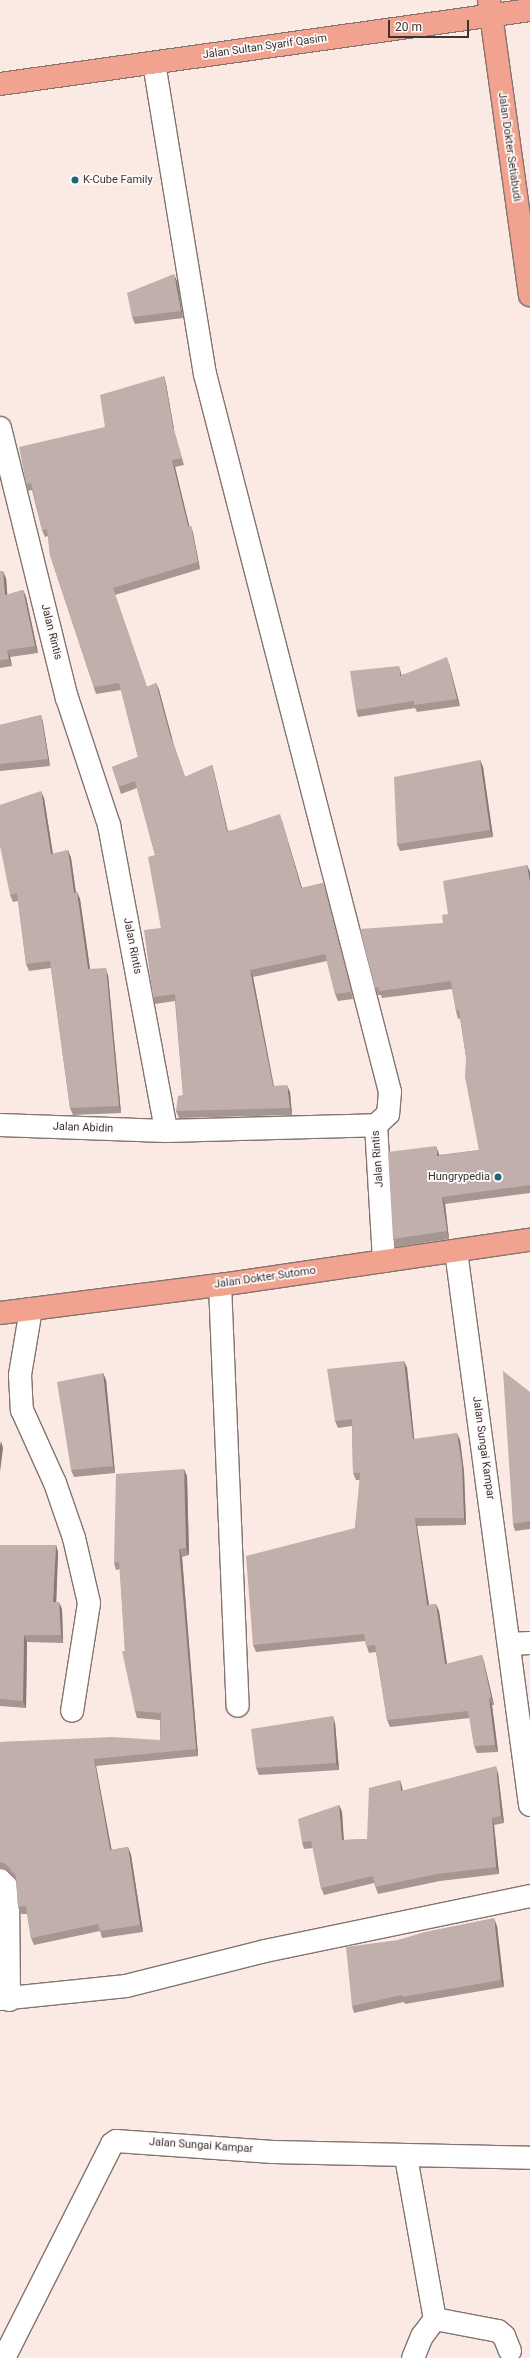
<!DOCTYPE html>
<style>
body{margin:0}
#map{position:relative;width:530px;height:2358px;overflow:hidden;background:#fbe9e4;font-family:Roboto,sans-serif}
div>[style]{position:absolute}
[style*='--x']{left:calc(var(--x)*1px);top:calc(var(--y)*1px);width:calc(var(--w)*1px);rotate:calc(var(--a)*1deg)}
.roads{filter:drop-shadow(1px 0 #83746f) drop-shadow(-1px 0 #83746f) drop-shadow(0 1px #83746f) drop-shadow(0 -1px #83746f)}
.minor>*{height:22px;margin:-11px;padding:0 11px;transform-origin:11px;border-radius:11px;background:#fff}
.major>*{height:22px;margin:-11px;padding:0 11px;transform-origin:11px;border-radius:11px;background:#f1a38f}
.wall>*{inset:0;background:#a59692}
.shaded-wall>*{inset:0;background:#867a77}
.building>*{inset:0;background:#c0afaa}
.dots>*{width:11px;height:11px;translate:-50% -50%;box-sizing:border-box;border:2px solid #fefaf9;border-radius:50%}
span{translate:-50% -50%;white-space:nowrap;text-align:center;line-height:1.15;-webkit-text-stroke:3.5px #fefaf9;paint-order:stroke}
.street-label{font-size:11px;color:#3a3331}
.poi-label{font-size:11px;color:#3a3331}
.left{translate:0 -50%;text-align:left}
.right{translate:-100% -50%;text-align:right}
.scale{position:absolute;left:388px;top:20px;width:81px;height:18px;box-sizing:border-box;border:2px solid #3a3331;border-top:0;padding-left:5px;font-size:12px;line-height:14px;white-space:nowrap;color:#3a3331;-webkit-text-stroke:3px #fefaf9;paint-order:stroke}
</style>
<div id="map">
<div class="roads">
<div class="minor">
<div style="--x:154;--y:63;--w:315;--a:80.7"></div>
<div style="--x:205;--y:374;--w:741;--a:75.55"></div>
<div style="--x:390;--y:1092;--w:22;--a:95"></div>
<div style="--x:388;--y:1114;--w:16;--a:137"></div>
<div style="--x:0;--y:428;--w:278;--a:76.1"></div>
<div style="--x:67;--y:698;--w:134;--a:71.7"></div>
<div style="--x:109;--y:825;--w:311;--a:79.4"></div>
<div style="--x:166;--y:1131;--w:210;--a:-1.6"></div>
<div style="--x:376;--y:1125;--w:136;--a:86.6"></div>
<div style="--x:0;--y:1125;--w:166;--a:2.1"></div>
<div style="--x:456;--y:1251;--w:559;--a:82.39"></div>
<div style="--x:220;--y:1285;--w:421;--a:87.6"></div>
<div style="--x:31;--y:1309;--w:67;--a:99.5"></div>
<div style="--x:20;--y:1375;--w:35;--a:87"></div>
<div style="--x:22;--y:1410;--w:80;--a:65.7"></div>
<div style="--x:55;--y:1483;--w:58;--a:70.9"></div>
<div style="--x:74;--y:1538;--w:67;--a:77"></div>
<div style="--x:89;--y:1603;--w:109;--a:98.9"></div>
<div style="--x:509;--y:1644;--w:21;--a:-3"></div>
<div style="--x:0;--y:1880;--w:8;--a:45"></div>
<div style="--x:6;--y:1886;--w:11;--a:80"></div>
<div style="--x:8;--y:1897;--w:103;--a:89.4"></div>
<div style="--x:0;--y:1999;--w:127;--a:-5.9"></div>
<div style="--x:126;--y:1986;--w:143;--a:-14.1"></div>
<div style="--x:265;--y:1951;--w:271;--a:-11.7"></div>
<div style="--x:406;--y:2157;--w:165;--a:79.9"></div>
<div style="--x:435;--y:2319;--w:21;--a:127"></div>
<div style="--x:422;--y:2336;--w:24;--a:112"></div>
<div style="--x:435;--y:2319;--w:64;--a:10.8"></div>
<div style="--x:498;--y:2331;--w:8;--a:40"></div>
<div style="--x:504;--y:2336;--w:16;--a:68"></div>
<div style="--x:4;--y:2358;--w:240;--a:-63.2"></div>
<div style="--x:112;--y:2144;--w:5;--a:-37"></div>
<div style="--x:116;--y:2141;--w:157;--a:4"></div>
<div style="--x:273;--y:2152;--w:257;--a:1.3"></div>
</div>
<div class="major">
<div style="--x:489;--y:0;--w:298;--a:82.1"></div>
<div style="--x:0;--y:84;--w:535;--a:-7.95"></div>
<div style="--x:0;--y:1313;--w:222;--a:-7.3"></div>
<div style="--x:220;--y:1285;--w:313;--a:-8.3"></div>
</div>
</div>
<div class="wall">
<div style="clip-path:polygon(177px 281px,183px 318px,135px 324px,132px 317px)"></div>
<div style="clip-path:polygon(164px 376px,166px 384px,175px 435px,184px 465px,175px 467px,189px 526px,191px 526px,193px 533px,200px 569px,115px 595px,147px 687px,156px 683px,159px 690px,173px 742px,185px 777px,212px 765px,214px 772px,228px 831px,282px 821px,302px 888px,323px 883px,325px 890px,353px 999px,338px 1001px,335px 994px,327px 961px,253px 977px,274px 1086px,290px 1092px,292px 1115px,179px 1118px,176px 1111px,183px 1095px,175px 1001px,155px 1004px,153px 997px,161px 928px,155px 855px,137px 788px,121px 794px,112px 767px,138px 757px,121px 690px,96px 694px,50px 555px,48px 536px,45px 537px,42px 530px,32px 490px,28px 491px,26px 484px,105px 427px)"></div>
<div style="clip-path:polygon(0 571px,6px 578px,7px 595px,23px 590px,26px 597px,38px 653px,10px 657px,12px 666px,0 668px)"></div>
<div style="clip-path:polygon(449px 664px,460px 706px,417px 712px,415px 708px,358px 717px,356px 710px,401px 673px,401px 675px)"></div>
<div style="clip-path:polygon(41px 715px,43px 723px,50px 766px,0 771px,0 725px)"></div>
<div style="clip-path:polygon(480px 760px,483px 767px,493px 837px,400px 851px,397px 844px)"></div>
<div style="clip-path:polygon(44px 798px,53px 854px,68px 850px,71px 858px,76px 893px,77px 892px,80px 899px,90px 969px,108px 975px,121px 1113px,73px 1115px,70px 1108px,51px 968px,29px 971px,26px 964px,18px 901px,13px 902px,10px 895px)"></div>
<div style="clip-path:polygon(527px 865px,530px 872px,530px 1193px,445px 1204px,449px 1239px,396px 1247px,393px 1239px,439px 1154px,439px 1155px,479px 1150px,466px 1057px,460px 1018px,458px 1019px,456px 1011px,452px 989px,382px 998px,381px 995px,378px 995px,375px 988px,443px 923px,448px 914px)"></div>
<div style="clip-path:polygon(404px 1361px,407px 1368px,414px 1439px,460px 1440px,464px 1472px,466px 1525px,417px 1526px,429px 1605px,436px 1604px,439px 1611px,447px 1664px,482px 1655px,484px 1662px,494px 1705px,492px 1705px,498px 1752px,477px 1753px,474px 1746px,470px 1718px,390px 1727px,387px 1720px,376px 1652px,369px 1653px,365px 1641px,256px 1652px,253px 1645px,355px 1528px,360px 1480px,356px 1480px,353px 1473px,352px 1426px,338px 1428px,335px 1421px)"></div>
<div style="clip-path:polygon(103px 1373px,106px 1380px,115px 1473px,74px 1477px,71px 1470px)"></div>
<div style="clip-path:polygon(530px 1392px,530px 1529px,515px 1531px,513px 1524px)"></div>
<div style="clip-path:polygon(187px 1476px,189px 1555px,182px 1557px,198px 1756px,96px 1766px,111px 1850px,128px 1847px,131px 1855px,143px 1932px,102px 1938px,100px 1931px,34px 1945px,31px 1938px,27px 1914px,21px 1914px,18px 1907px,16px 1880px,9px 1871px,0 1869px,0 1742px,160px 1740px,160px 1720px,137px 1718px,135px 1711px,125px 1651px,120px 1569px,116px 1570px,114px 1563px)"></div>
<div style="clip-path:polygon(0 1545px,56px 1545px,58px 1552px,56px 1602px,62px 1609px,63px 1643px,27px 1642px,26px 1708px,0 1706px)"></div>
<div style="clip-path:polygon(335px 1723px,339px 1770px,259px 1775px,256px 1768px)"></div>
<div style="clip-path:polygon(498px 1773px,504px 1823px,494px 1825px,499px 1874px,440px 1881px,378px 1894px,374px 1883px,324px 1895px,321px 1888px,313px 1848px,304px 1849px,302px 1842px,339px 1805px,342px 1812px,344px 1840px,367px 1839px,400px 1780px,402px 1787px,403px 1791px)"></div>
<div style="clip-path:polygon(497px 1926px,504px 1987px,405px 2004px,404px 2002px,354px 2013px,352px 2006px,398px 1940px)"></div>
</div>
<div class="shaded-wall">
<div style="clip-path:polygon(174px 274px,177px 281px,183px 318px,181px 311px)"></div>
<div style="clip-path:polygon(164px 376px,166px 384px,175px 435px,184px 465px,173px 427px)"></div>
<div style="clip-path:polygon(172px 460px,175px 467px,191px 533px,188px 526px)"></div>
<div style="clip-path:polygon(191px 526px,193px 533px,200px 569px,198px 562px)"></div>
<div style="clip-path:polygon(3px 571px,6px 578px,8px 602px,5px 595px)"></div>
<div style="clip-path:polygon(23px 590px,26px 597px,38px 653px,35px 646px)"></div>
<div style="clip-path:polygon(7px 650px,10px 657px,12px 666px,9px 659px)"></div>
<div style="clip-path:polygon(447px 657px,449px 664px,460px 706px,457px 699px)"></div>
<div style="clip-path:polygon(399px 666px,401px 673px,402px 683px,400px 676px)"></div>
<div style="clip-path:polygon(156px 683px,159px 690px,173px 742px,170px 735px)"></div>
<div style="clip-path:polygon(41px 715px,43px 723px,50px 766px,48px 759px)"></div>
<div style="clip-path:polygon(480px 760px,483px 767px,493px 837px,490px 830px)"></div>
<div style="clip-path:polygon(212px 765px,214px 772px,229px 839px,227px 832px)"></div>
<div style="clip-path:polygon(41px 791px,44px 798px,54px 861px,51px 854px)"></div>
<div style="clip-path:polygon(280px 814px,282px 821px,304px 895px,301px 888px)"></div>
<div style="clip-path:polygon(68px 850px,71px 858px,77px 900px,74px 893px)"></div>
<div style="clip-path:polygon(527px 865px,530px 872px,530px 883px)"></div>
<div style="clip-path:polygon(323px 883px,325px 890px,353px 999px,351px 992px)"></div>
<div style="clip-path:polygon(77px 892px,80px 899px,91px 976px,88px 969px)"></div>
<div style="clip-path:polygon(106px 968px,108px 975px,121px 1113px,119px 1106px)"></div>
<div style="clip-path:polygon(250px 970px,253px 977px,275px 1094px,273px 1086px)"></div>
<div style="clip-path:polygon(287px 1085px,290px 1092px,292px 1115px,290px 1108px)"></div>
<div style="clip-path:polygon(436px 1146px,439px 1154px,440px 1163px,437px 1156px)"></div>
<div style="clip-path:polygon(442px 1197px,445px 1204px,449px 1239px,447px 1231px)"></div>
<div style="clip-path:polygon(404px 1361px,407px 1368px,415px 1446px,413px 1439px)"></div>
<div style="clip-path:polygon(103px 1373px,106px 1380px,115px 1473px,113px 1466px)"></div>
<div style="clip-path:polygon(457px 1433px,460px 1440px,464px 1472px,466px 1525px,464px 1518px)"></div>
<div style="clip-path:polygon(1px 1441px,3px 1448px,0 1472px,0 1446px)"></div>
<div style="clip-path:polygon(184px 1469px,187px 1476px,189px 1555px,186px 1548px)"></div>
<div style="clip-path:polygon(415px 1518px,417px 1526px,430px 1612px,427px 1605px)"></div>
<div style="clip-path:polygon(56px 1545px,58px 1552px,56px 1609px,53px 1602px)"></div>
<div style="clip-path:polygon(179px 1549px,182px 1557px,198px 1756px,196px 1749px)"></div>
<div style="clip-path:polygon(59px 1602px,62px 1609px,63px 1643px,61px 1635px)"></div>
<div style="clip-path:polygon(436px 1604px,439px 1611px,448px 1671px,445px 1664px)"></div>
<div style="clip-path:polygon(24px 1635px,27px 1642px,26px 1708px,23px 1701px)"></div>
<div style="clip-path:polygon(482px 1655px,484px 1662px,494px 1705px,491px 1697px)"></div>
<div style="clip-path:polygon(489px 1698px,492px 1705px,498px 1752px,495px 1745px)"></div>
<div style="clip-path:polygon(333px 1716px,335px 1723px,339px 1770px,336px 1763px)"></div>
<div style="clip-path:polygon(94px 1759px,96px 1766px,113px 1857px,110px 1850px)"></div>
<div style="clip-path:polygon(496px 1766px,498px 1773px,504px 1823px,501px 1816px)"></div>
<div style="clip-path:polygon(400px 1780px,402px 1787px,403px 1798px,401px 1791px)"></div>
<div style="clip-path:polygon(339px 1805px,342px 1812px,344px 1847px,342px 1840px)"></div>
<div style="clip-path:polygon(492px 1818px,494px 1825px,499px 1874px,496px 1867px)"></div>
<div style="clip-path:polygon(128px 1847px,131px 1855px,143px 1932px,140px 1925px)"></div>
<div style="clip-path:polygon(494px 1918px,497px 1926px,504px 1987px,501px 1980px)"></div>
</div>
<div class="building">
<div style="clip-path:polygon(174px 274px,181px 311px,132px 317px,127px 293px)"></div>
<div style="clip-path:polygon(164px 376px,173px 427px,182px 458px,172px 460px,188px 526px,191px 526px,198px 562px,113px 588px,147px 687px,156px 683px,170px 735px,185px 777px,212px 765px,227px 832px,280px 814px,301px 888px,323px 883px,351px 992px,335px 994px,325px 954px,250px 970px,273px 1086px,287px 1085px,290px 1108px,176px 1111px,178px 1096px,183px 1095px,175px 994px,153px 997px,144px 930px,161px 928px,148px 857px,155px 855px,135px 781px,119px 787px,112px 767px,138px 757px,119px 683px,94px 687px,50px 555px,47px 529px,42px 530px,31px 483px,26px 484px,19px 447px,105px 427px,100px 395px)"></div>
<div style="clip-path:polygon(0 571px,3px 571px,5px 595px,23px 590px,35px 646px,7px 650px,9px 659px,0 660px)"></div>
<div style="clip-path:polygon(447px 657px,457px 699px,414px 705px,414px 701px,356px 710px,350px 671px,399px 666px,400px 676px)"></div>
<div style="clip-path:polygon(41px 715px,48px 759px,0 764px,0 725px)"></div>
<div style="clip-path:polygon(480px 760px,490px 830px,397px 844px,394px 777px)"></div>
<div style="clip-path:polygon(41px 791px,51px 854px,68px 850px,74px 893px,77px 892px,88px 969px,106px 968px,119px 1106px,70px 1108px,50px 961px,26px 964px,17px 893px,10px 895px,0 846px,0 805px)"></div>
<div style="clip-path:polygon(527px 865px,530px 883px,530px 1185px,442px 1197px,447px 1231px,393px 1239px,388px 1152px,436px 1146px,437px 1156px,479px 1150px,465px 1077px,466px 1057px,459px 1010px,456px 1011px,451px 981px,379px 991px,379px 987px,375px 988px,360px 929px,443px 923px,442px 915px,448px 914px,443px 881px)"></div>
<div style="clip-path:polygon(404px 1361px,413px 1439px,457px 1433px,462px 1465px,464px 1518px,415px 1518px,427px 1605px,436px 1604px,445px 1664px,482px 1655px,491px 1697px,489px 1698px,495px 1745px,474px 1746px,468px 1711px,387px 1720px,375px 1645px,366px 1646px,364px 1634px,253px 1645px,246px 1556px,355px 1528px,360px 1473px,353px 1473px,352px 1419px,335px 1421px,327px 1369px)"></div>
<div style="clip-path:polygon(503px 1371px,530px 1392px,530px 1521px,513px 1524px)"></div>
<div style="clip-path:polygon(103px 1373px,113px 1466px,71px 1470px,57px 1382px)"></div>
<div style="clip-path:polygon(184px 1469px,186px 1548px,179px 1549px,196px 1749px,94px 1759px,110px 1850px,128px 1847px,140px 1925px,100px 1931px,98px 1924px,31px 1938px,26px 1906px,18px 1907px,16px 1876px,6px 1864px,0 1862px,0 1742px,112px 1737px,160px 1740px,161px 1713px,135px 1711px,122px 1651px,125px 1651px,119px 1562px,114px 1563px,116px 1474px)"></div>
<div style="clip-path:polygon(0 1545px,56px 1545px,53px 1602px,59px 1602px,61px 1635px,24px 1635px,23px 1701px,0 1699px)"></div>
<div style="clip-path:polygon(333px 1716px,336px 1763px,256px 1768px,251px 1729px)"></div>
<div style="clip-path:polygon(496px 1766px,501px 1816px,492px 1818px,496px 1867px,437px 1874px,375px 1887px,373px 1876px,321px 1888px,311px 1841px,302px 1842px,298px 1819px,339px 1805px,342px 1840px,367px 1839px,369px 1788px,400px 1780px,401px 1791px)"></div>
<div style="clip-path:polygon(494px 1918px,501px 1980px,402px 1997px,402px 1995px,352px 2006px,346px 1947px,398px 1940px,425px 1932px)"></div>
</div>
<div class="dots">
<div style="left:75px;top:180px;background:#1f6575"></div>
<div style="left:498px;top:1177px;background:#1f6575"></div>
</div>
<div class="street-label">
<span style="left:265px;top:47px;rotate:-8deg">Jalan Sultan Syarif Qasim</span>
<span style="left:509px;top:147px;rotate:82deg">Jalan Dokter Setiabudi</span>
<span style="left:51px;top:632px;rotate:76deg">Jalan Rintis</span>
<span style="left:132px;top:946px;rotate:79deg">Jalan Rintis</span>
<span style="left:83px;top:1128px;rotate:2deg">Jalan Abidin</span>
<span style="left:378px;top:1159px;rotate:-94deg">Jalan Rintis</span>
<span style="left:265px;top:1278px;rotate:-8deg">Jalan Dokter Sutomo</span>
<span style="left:483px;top:1448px;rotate:82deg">Jalan Sungai Kampar</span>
<span style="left:201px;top:2146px;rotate:4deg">Jalan Sungai Kampar</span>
</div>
<div class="poi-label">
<span class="left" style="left:83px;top:180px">K-Cube Family</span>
<span class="right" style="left:490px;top:1177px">Hungrypedia</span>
</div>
<div class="scale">20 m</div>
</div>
